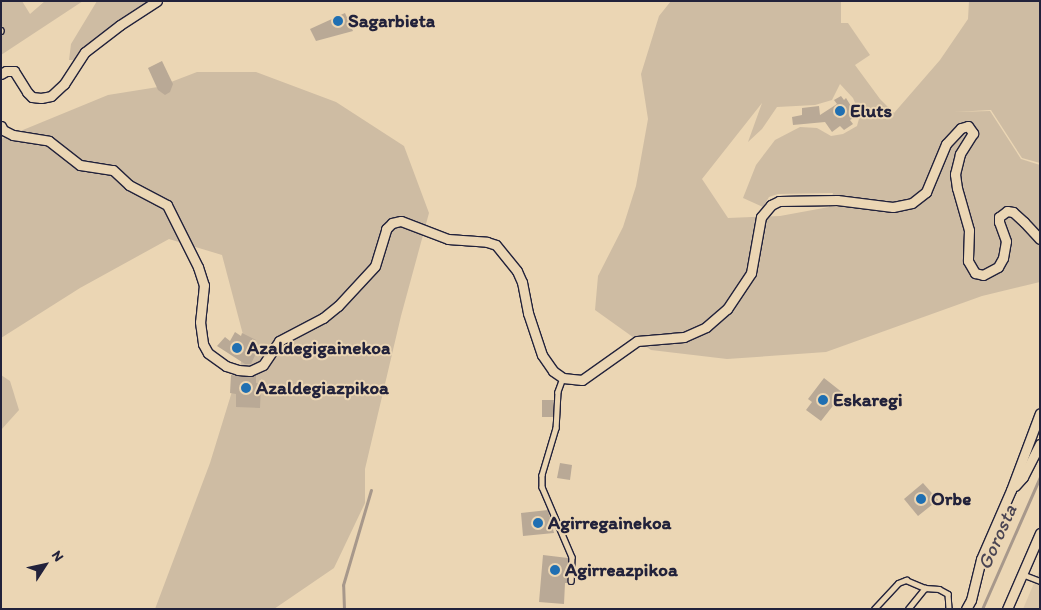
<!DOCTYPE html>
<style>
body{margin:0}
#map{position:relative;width:1041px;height:610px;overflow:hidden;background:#ebd6b4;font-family:Itim,sans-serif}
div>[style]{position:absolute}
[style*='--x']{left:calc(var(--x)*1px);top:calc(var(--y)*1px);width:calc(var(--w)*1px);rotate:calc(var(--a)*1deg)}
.built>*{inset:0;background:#dcc8ab}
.green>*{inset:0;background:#cebca3}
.stream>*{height:3px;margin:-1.5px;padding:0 1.5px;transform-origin:1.5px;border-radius:1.5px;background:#a7988b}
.building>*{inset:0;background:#b9a996}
.roads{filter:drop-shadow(1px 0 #22223b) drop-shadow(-1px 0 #22223b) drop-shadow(0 1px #22223b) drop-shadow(0 -1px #22223b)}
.lane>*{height:4.5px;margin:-2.25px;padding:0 2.25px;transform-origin:2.25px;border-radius:2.25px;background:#ebd6b4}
.street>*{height:9px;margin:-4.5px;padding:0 4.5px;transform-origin:4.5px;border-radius:4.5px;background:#ebd6b4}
.dots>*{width:14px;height:14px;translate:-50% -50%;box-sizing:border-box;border:2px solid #ebd6b4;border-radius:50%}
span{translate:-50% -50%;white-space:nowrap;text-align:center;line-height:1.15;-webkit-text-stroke:4px #ebd6b4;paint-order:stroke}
.poi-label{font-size:19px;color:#22223b;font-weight:700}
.left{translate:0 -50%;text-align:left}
.water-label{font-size:20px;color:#4a4553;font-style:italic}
.frame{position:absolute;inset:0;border:2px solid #22223b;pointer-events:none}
.north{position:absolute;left:20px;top:540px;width:50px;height:50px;-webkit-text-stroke:4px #ebd6b4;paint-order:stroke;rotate:55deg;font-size:14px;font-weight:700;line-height:20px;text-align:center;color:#22223b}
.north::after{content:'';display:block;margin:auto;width:18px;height:22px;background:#22223b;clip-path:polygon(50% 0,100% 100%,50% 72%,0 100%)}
</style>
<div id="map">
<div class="built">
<div style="clip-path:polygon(1040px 569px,1040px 609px,1023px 609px)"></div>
</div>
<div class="green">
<div style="clip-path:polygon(1px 1px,22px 1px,30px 14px,45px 1px,83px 1px,1px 55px)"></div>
<div style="clip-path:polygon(97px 1px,149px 1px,78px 53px,74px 60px,69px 60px,71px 44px)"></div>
<div style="clip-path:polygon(evenodd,671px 1px,841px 1px,841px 23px,848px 23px,870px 55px,855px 65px,880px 99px,894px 113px,940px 60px,968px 19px,969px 1px,1040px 1px,1040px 163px,1022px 158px,991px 110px,954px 112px,990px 111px,1021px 159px,1040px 165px,1040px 282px,982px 296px,826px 352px,727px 359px,651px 350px,595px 310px,598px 276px,623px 227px,636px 186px,648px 119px,641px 74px,659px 16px,671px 1px,840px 84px,853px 98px,860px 115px,857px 126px,843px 134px,831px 136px,817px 128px,800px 127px,775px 140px,756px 165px,743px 198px,763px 207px,769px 197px,778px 194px,833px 193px,829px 207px,780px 216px,728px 218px,702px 179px,762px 103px,748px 142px,762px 129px,777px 107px,815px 105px,832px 100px,840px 84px)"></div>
<div style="clip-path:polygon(197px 72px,256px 72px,336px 102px,404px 146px,429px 213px,401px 316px,365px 469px,365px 503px,334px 568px,274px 609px,155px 609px,210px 463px,246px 346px,222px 255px,169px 239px,80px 288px,1px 338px,1px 139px,108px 95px,158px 87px)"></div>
<div style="clip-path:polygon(1px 375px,10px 381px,19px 410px,1px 430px)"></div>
</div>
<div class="stream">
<div style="--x:344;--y:609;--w:24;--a:-92"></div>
<div style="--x:343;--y:585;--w:99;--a:-73.6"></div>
<div style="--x:982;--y:609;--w:144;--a:-66.3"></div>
</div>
<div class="building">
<div style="clip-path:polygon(345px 13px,353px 31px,316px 41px,310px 29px)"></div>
<div style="clip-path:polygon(162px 61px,173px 84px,170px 92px,165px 95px,158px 90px,148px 68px)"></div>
<div style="clip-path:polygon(841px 96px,844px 100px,846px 98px,857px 116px,850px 120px,853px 124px,844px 130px,840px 126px,832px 132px,825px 122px,793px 125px,792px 117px,802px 115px,802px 108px,819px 106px,820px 115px,837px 104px,834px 100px)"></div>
<div style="clip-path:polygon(235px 332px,241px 336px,242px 333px,256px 340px,253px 346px,258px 349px,251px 364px,245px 364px,217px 346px,225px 337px,230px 341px)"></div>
<div style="clip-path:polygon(231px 375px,249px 377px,256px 375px,256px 383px,261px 384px,260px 408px,236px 407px,236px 394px,230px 393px)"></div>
<div style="clip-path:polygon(824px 378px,843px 393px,821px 421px,806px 410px,812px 402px,808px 399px)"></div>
<div style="clip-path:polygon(542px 400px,554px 400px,553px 417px,542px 417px)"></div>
<div style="clip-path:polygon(560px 463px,572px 465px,570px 480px,557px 478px)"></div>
<div style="clip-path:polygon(923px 483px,938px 500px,918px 516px,904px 499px)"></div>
<div style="clip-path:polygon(548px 510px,554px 533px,523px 536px,521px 513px)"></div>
<div style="clip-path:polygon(543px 555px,568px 558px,568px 583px,565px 583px,564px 604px,539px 602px)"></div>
</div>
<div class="roads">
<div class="lane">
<div style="--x:1;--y:30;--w:1;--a:90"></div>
<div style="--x:563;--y:378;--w:15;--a:110"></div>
<div style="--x:558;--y:392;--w:36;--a:93"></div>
<div style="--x:556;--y:428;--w:49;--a:106.6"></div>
<div style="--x:542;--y:475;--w:12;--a:90"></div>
<div style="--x:542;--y:487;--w:76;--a:66.8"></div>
<div style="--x:572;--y:557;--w:24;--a:92"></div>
<div style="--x:1022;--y:574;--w:19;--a:21"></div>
<div style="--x:874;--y:609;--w:35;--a:-47"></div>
<div style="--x:898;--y:583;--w:9;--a:-21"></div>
<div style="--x:906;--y:580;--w:21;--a:23"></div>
<div style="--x:925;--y:588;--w:14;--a:4"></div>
<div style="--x:939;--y:589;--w:10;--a:29"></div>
<div style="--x:948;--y:594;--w:15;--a:86"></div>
<div style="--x:908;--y:609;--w:27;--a:-51"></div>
</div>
<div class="street">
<div style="--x:1;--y:74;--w:6;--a:-31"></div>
<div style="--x:6;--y:71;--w:8;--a:0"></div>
<div style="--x:14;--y:71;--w:25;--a:58"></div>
<div style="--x:27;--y:92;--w:7;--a:45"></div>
<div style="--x:32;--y:97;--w:9;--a:6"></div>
<div style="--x:41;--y:98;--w:10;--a:-11"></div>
<div style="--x:51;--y:96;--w:18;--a:-43"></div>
<div style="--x:64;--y:84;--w:38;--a:-57"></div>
<div style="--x:85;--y:52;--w:44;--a:-37.6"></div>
<div style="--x:120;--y:25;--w:44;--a:-33"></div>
<div style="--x:1;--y:126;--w:4;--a:63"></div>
<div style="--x:3;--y:130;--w:11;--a:27"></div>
<div style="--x:13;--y:135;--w:36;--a:9"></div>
<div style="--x:49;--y:141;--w:39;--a:38"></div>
<div style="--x:80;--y:165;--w:33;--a:9"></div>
<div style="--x:113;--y:170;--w:22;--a:43"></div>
<div style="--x:129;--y:185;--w:43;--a:27.8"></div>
<div style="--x:167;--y:205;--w:69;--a:63.4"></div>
<div style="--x:198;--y:267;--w:19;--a:72"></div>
<div style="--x:204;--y:285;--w:37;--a:96"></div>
<div style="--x:200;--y:322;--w:22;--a:82"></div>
<div style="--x:203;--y:344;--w:10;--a:61"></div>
<div style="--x:208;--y:353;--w:22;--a:36"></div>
<div style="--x:226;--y:366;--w:13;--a:18"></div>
<div style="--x:238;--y:370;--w:12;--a:5"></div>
<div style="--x:250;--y:371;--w:14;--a:-25"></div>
<div style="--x:263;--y:365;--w:29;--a:-56"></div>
<div style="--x:279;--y:341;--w:50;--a:-27.6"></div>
<div style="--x:323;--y:318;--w:19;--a:-39"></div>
<div style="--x:338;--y:306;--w:54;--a:-47.2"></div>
<div style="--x:375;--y:266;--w:39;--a:-73"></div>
<div style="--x:386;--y:229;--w:8;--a:-45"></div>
<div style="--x:392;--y:223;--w:9;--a:-13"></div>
<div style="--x:401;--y:221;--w:50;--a:21"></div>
<div style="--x:448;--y:239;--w:39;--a:4"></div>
<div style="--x:487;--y:242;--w:9;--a:18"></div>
<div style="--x:496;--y:245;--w:33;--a:51"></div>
<div style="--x:517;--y:271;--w:12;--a:66"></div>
<div style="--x:522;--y:282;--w:32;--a:79"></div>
<div style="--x:528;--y:313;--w:44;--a:71.6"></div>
<div style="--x:542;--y:355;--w:19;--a:55"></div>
<div style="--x:553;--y:371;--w:12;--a:35"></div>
<div style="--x:563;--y:378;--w:19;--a:6"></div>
<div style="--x:582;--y:380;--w:67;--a:-35.3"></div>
<div style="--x:637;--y:341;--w:47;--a:-4.9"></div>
<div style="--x:684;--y:337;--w:24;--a:-24"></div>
<div style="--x:706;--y:327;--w:28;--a:-41"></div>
<div style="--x:727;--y:309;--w:43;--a:-56.3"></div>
<div style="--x:751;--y:273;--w:57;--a:-79.9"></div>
<div style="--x:761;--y:217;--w:16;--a:-50"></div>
<div style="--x:771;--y:205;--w:9;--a:-27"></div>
<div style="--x:779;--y:201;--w:58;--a:-1"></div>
<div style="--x:837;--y:200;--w:56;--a:7.1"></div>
<div style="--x:893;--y:207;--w:19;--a:-12"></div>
<div style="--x:912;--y:203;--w:18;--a:-38"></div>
<div style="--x:926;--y:192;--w:52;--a:-67.4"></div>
<div style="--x:946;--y:144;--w:22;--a:-47"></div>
<div style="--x:961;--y:128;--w:7;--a:-16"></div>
<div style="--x:968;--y:126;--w:9;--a:54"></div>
<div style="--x:973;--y:133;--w:25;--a:122"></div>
<div style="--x:960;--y:154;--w:21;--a:104"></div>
<div style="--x:955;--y:174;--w:14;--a:82"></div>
<div style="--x:957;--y:188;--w:44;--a:74.1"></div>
<div style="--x:969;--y:230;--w:31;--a:92"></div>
<div style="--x:968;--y:261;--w:14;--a:60"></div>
<div style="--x:975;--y:273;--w:8;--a:14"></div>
<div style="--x:983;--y:275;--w:17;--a:-28"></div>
<div style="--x:998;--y:267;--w:10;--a:-61"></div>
<div style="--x:1003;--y:258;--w:17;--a:-80"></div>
<div style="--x:1006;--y:241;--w:20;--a:-110"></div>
<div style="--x:999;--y:222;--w:5;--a:-90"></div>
<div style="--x:999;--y:217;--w:10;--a:-37"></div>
<div style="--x:1007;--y:211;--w:6;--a:9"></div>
<div style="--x:1013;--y:212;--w:15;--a:42"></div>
<div style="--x:1024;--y:222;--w:23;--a:47"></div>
<div style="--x:1015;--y:486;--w:12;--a:-48"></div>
<div style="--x:1023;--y:477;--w:37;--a:-63"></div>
<div style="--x:966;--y:609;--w:10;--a:-61"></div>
<div style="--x:971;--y:600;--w:42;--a:-76.3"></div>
<div style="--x:981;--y:559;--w:75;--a:-66.5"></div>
<div style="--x:1011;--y:490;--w:82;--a:-69.4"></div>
<div style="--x:1007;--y:609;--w:83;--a:-66.5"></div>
</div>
</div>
<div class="dots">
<div style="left:338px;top:21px;background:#1f6fb2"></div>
<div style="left:840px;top:111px;background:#1f6fb2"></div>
<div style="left:237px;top:348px;background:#1f6fb2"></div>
<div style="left:246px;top:388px;background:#1f6fb2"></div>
<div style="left:823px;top:400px;background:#1f6fb2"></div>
<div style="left:921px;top:499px;background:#1f6fb2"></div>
<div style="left:538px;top:523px;background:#1f6fb2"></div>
<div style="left:555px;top:570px;background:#1f6fb2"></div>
</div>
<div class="poi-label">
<span class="left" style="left:348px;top:21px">Sagarbieta</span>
<span class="left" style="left:850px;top:111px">Eluts</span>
<span class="left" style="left:247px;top:348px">Azaldegigainekoa</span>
<span class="left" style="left:256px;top:388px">Azaldegiazpikoa</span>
<span class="left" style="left:833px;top:400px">Eskaregi</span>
<span class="left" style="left:931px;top:499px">Orbe</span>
<span class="left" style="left:548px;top:523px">Agirregainekoa</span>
<span class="left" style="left:565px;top:570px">Agirreazpikoa</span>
</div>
<div class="water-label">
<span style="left:997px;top:537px;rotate:-66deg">Gorosta</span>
</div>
<div class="frame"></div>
<div class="north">N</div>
</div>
